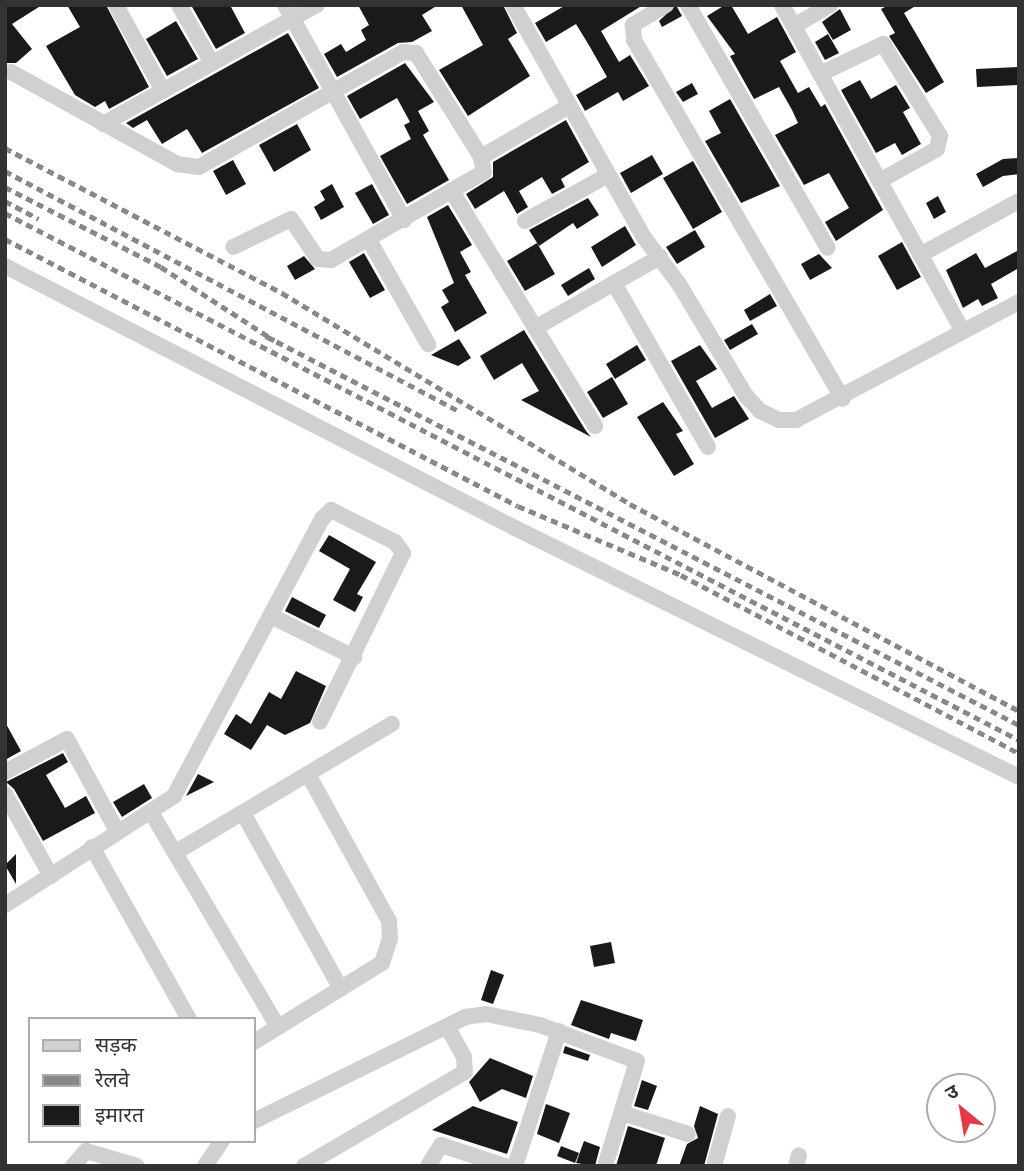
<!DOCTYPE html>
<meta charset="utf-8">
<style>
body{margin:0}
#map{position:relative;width:1024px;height:1171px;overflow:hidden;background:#fff;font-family:Commissioner,"Noto Sans Devanagari",sans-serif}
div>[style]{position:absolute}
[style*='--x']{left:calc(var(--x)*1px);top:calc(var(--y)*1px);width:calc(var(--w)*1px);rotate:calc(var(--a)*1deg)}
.building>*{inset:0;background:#1a1a1a}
.minor>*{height:16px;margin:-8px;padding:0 8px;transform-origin:8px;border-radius:8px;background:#d0d0d0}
.rail>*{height:4.5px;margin-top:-2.25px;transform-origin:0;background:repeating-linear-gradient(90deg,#888 0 7px,transparent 0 12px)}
span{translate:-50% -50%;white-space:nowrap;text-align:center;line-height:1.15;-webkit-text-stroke:7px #fff;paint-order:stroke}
.frame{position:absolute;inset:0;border:7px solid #333;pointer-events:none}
.legend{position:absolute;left:28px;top:1017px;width:228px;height:126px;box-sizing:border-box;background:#fff;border:2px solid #adadad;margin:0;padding:9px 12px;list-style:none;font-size:21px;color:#333}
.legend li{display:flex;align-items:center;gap:14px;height:35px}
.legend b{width:35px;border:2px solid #adadad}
.north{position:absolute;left:926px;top:1073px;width:70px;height:70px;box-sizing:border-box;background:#fff;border:2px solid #adadad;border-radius:50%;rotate:330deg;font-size:19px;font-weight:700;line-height:28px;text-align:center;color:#333}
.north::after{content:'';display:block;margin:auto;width:24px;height:32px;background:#e63946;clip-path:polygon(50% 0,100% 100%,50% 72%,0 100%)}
</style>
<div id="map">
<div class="building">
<div style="clip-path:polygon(5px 5px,42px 5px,12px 24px,32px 49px,16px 63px,5px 63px)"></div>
<div style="clip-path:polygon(67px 5px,106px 5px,149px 87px,109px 109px,105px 101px,95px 107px,75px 95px,46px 46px,80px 27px)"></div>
<div style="clip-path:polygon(191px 5px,230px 5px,245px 33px,216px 49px)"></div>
<div style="clip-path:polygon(358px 5px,438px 5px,422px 15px,432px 31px,412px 42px,398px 43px,337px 77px,324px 54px,341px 44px,346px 52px,366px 40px,361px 30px,369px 25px)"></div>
<div style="clip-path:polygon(461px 5px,503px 5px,517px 33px,508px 39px,530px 76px,468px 116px,439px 70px,483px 45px)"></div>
<div style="clip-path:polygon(566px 5px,643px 5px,601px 31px,619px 62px,630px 55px,649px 86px,623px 101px,618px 92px,585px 111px,576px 95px,607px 77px,590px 47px,576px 24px,546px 42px,535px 23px)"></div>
<div style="clip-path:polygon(676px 5px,682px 16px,662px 27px,659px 21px)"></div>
<div style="clip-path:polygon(725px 5px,731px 5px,748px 34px,777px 17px,796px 52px,780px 61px,798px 93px,809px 87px,821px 107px,825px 104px,883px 210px,836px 241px,825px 222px,849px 208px,829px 173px,804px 185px,775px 135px,798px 123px,792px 110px,779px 87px,754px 99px,730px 56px,735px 54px,707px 16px)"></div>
<div style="clip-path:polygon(889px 5px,917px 5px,904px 13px,944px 82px,926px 93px,889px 36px,895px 33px,881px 9px)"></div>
<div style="clip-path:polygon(840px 9px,851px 30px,833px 40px,822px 22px)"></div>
<div style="clip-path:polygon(176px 21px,198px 59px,167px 76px,146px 39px)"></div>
<div style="clip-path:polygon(288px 33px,319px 88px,202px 153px,187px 129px,162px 144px,147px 120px,133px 128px,126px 123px)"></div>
<div style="clip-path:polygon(828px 34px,839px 53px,825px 60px,815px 42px)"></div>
<div style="clip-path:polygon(405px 63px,434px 102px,418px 111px,429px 131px,423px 135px,449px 180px,407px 204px,380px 156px,411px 139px,404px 125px,410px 122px,397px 98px,360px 119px,347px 96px)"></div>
<div style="clip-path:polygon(1019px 67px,1019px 85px,977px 87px,976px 69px)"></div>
<div style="clip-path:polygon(860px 80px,871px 99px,896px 85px,910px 108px,903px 112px,921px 144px,902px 155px,895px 143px,876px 153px,841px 90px)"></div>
<div style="clip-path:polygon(692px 83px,698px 94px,683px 102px,676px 92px)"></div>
<div style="clip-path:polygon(730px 99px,780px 186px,741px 203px,705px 141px,721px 133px,709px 111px)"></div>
<div style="clip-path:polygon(566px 120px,589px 162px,561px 179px,565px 187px,552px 194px,542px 177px,519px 191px,528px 207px,517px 214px,504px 191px,475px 209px,466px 194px,493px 177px,493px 162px)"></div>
<div style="clip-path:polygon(297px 124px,311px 150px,274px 172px,259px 145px)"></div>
<div style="clip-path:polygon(652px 155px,663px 174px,631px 193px,620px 173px)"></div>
<div style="clip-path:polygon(1019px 158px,1019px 174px,1003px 176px,983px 187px,976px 174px,1003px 159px)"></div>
<div style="clip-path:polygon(233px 160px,246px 184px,226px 195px,213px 171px)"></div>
<div style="clip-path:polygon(693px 161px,722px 212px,693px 229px,663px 178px)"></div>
<div style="clip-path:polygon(332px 184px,344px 207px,321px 220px,314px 207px,325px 200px,320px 191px)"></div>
<div style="clip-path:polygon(372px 184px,389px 215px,373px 224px,355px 193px)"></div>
<div style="clip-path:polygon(938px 196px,946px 212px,934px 219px,926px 203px)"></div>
<div style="clip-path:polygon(588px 198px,599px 215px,577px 229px,573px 223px,539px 246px,529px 230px)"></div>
<div style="clip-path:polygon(448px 205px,472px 245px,460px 252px,471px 272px,465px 275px,487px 313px,455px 332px,441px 307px,449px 302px,442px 290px,454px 283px,427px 217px)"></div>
<div style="clip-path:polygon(625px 226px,636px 245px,602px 267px,591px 247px)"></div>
<div style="clip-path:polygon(695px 230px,705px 247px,677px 264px,666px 247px)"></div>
<div style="clip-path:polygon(902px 242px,921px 277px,897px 290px,878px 256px)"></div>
<div style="clip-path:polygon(537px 243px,555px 274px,525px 291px,507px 261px)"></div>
<div style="clip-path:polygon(1019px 250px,1019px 268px,991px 284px,998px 298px,982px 306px,978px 299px,963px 308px,946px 270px,976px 253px,985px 268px)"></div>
<div style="clip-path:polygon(364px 253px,385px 290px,370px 298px,349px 262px)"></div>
<div style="clip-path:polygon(819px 254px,832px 268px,810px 280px,801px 264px)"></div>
<div style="clip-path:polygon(304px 256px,315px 269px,295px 280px,287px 266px)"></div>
<div style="clip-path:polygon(589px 268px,595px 279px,568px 296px,561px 285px)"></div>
<div style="clip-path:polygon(770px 294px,777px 306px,750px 321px,744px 310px)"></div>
<div style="clip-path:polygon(752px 324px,758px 334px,730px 350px,724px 340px)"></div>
<div style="clip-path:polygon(524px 330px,586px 431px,591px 437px,521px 400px,539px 391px,522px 363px,494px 380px,480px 356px)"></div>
<div style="clip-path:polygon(459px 339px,471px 358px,458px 366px,431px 355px)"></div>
<div style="clip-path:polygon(637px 345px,646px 360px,615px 379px,606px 364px)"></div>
<div style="clip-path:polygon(700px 345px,717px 369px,696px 381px,712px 408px,734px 396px,749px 419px,715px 438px,671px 361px)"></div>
<div style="clip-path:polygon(612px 377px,628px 404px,603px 418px,587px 392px)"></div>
<div style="clip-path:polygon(663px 402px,683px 431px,676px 434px,694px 464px,674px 476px,637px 417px)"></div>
<div style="clip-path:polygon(329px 535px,376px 562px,357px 594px,363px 597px,355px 612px,333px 600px,350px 569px,319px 551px)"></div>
<div style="clip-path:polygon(292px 597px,326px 615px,319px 628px,285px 611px)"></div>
<div style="clip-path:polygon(296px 671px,326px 686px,310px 723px,285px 735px,267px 725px,251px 750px,224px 734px,236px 714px,251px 724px,269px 692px,281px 699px)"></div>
<div style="clip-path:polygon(5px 722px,21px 751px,5px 760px)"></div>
<div style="clip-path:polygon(63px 753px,68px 762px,46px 775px,65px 808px,86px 796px,95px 813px,43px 841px,14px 789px,6px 782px)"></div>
<div style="clip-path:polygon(198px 774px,214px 782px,186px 796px)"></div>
<div style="clip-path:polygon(144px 784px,152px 798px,122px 817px,113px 802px)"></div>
<div style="clip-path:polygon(16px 854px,16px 884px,5px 865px)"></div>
<div style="clip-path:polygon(611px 942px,615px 963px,594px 967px,590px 946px)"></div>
<div style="clip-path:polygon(491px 970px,504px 975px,493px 1004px,481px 1000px)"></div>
<div style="clip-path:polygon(581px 1000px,643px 1020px,636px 1041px,611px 1033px,609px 1039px,571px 1025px)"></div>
<div style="clip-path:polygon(565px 1046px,590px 1055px,588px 1061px,563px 1053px)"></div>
<div style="clip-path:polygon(490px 1058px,533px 1076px,526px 1098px,502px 1089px,480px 1102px,469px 1082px)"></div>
<div style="clip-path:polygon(642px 1080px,657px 1086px,648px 1110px,634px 1106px)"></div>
<div style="clip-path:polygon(546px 1104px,570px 1113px,559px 1143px,537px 1134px)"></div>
<div style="clip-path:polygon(473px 1106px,518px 1122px,507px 1154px,432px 1130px)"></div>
<div style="clip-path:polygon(700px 1106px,718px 1114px,704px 1166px,679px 1166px,687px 1144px,698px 1138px,694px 1126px)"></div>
<div style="clip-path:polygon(628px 1126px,665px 1138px,656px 1166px,616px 1166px)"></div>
<div style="clip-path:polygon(584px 1141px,600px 1147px,595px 1166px,576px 1163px)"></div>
<div style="clip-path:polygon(561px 1146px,579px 1153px,575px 1163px,557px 1156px)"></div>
</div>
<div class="minor">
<div style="--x:116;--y:5;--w:98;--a:61.3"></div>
<div style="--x:179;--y:5;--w:67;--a:60.4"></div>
<div style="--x:285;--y:5;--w:246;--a:61"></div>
<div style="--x:513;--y:5;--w:265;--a:60.6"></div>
<div style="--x:643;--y:236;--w:60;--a:53.1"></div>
<div style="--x:679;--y:284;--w:131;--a:59.1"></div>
<div style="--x:746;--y:396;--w:21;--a:47"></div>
<div style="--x:760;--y:411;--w:21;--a:25"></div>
<div style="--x:779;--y:420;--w:17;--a:0"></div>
<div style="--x:796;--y:420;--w:252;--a:-27.9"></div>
<div style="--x:666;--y:5;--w:39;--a:149"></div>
<div style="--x:633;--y:25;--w:15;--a:86"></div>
<div style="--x:634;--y:40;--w:415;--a:59.8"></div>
<div style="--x:688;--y:5;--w:280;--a:60.1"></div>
<div style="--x:782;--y:5;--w:372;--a:61"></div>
<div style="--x:794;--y:26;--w:42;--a:-30.3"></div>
<div style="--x:11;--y:72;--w:190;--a:29"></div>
<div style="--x:177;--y:164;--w:22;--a:8"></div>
<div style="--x:199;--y:167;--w:234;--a:-29.4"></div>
<div style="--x:403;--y:52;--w:13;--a:4"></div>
<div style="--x:416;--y:53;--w:123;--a:58"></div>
<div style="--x:481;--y:157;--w:15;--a:79"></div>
<div style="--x:484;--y:172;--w:177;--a:150.1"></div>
<div style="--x:331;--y:260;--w:13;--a:-176"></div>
<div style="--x:318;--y:259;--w:48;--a:-124"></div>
<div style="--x:291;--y:219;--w:64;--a:154.2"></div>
<div style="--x:820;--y:74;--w:70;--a:-25.5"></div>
<div style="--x:883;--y:44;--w:108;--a:58.2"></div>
<div style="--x:940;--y:136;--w:13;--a:103"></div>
<div style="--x:937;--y:149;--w:66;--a:151.1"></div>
<div style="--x:103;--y:124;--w:245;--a:-29.1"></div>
<div style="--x:481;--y:157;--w:102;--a:-30.1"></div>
<div style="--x:453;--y:193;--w:273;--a:58.6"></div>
<div style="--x:525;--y:221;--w:95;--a:-29"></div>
<div style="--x:369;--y:240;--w:120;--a:60.4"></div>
<div style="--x:920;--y:255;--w:111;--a:-28.7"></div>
<div style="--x:5;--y:266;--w:571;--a:27.19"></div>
<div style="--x:513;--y:527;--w:564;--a:26.29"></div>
<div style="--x:614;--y:283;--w:189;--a:60.2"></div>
<div style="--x:535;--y:328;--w:144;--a:-29.6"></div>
<div style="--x:271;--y:616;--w:93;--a:26.3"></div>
<div style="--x:5;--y:772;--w:70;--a:-28"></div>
<div style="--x:67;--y:739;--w:105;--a:61.5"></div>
<div style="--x:5;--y:794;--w:94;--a:60.7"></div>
<div style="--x:243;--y:813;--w:201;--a:60.9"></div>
<div style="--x:152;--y:814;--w:247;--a:59.4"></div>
<div style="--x:92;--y:847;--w:197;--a:60.6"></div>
<div style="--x:176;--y:852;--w:251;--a:-30.7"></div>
<div style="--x:5;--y:905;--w:201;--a:-32.8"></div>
<div style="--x:174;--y:796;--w:314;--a:-61.9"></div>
<div style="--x:322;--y:519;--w:13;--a:-45"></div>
<div style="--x:331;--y:510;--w:72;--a:26.6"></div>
<div style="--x:395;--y:542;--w:14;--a:54"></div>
<div style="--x:403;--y:553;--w:188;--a:116.2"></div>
<div style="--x:254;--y:1042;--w:150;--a:-31.7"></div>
<div style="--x:382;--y:963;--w:25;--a:-72"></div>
<div style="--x:390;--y:939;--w:18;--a:-93"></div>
<div style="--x:389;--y:921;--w:168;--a:-118.9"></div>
<div style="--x:622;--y:1113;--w:69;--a:17.7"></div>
<div style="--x:254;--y:1121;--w:235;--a:-26.2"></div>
<div style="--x:465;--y:1017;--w:21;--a:-8"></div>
<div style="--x:486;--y:1014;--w:55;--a:11.5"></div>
<div style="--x:540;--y:1025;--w:103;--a:20.4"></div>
<div style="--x:637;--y:1061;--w:110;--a:106.9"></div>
<div style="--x:73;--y:1166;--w:20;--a:-49"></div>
<div style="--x:86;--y:1151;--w:53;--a:16.4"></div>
<div style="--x:205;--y:1166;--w:30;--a:-56"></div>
<div style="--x:304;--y:1166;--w:186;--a:-30.3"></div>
<div style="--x:465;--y:1072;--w:15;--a:-94"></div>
<div style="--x:464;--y:1057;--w:35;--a:-119"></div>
<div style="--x:428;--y:1166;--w:25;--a:-58"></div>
<div style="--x:441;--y:1145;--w:67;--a:18.2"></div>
<div style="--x:515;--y:1166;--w:142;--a:-71.9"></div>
<div style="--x:714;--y:1166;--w:52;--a:-74.4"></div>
<div style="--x:796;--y:1166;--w:11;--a:-75"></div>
</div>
<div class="rail">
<div style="--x:5;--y:148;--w:313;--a:27.6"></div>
<div style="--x:282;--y:293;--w:407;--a:31.2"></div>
<div style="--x:630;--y:504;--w:441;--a:28"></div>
<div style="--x:5;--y:171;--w:511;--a:27.87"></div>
<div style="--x:5;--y:187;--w:175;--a:27.1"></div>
<div style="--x:161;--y:267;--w:135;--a:32.9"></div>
<div style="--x:5;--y:201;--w:38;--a:28"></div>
<div style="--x:5;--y:213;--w:1143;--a:27.46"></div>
<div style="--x:5;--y:239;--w:578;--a:27.5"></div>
<div style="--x:518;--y:506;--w:177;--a:22.9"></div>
<div style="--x:681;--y:575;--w:382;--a:27.8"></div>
<div style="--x:266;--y:336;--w:848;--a:27.32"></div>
</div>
<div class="frame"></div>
<ul class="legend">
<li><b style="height:9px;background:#d0d0d0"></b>सड़क</li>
<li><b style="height:9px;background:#888"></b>रेलवे</li>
<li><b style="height:19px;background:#1a1a1a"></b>इमारत</li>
</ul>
<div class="north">उ</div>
</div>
